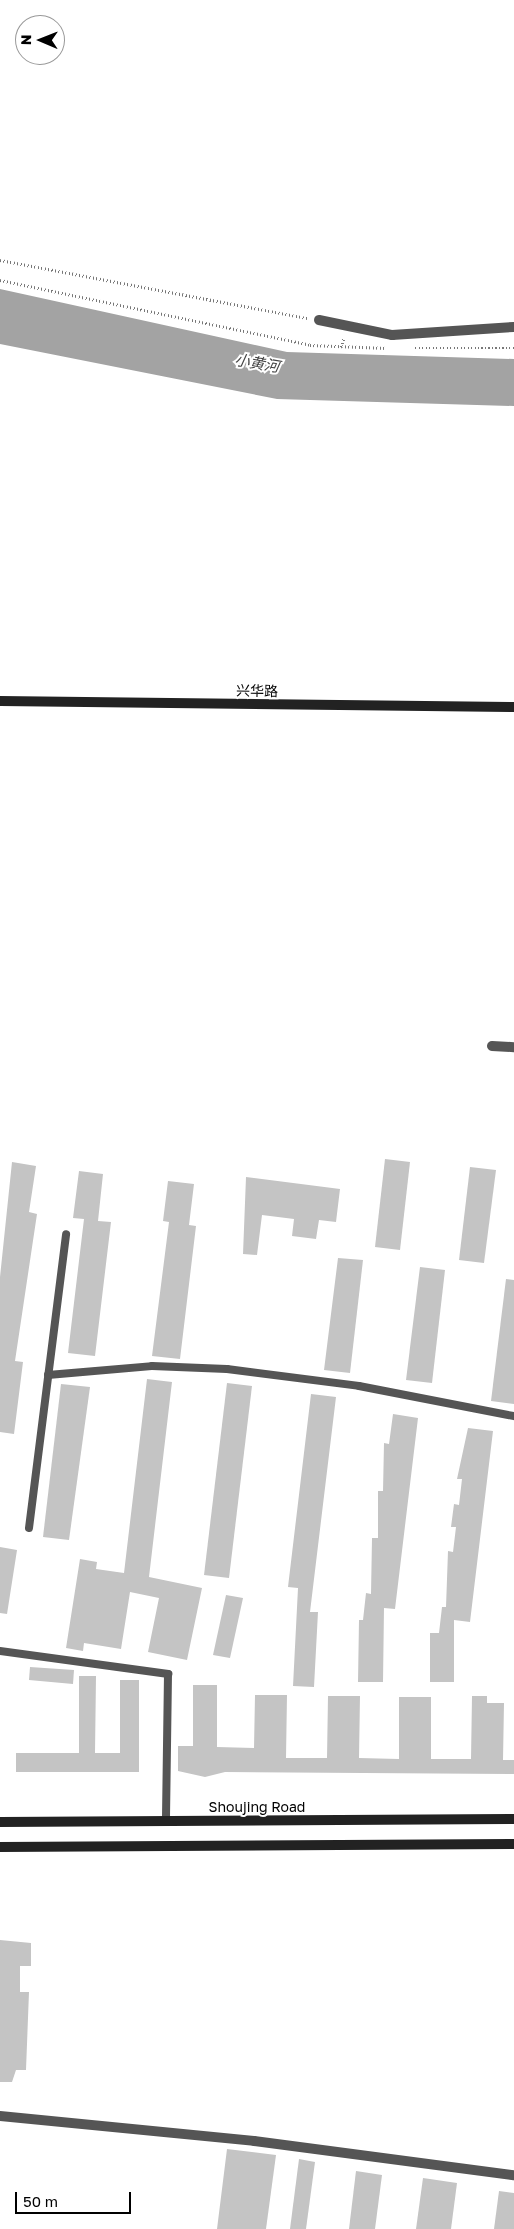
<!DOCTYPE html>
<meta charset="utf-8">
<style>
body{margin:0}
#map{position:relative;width:514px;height:2229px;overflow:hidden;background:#fff;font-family:"Golos Text","Noto Sans SC",sans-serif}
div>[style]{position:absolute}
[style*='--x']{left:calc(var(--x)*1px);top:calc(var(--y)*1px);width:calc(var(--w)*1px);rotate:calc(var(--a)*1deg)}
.water>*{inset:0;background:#a3a3a3}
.building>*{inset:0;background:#c4c4c4}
.path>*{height:2.5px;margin-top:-1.25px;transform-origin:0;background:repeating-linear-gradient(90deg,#777 0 1px,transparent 0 3.5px)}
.lane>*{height:8px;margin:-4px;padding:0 4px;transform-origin:4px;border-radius:4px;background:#555}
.street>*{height:10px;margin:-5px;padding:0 5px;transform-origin:5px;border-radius:5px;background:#555}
.secondary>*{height:10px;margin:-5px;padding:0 5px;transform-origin:5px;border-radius:5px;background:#222}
span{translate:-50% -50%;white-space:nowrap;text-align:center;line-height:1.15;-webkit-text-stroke:4px #fff;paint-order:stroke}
.street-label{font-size:14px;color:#000}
.water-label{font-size:15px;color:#444;font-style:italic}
.north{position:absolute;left:15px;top:15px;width:50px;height:50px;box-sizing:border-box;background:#fff;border:1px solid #999;border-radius:50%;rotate:271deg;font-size:14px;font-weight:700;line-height:20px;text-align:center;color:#000}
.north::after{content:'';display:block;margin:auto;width:18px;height:22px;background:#000;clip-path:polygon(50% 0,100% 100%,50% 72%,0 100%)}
.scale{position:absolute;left:15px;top:2192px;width:116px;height:22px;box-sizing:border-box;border:2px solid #000;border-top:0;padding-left:6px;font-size:15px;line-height:18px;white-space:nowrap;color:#000;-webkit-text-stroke:4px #fff;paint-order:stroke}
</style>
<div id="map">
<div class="water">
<div style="clip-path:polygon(0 289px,287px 352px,514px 359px,514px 406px,277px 399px,0 344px)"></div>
</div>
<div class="building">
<div style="clip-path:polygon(385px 1159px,410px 1162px,400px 1250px,375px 1247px)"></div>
<div style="clip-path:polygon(12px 1162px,36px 1166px,29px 1212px,37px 1214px,15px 1361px,23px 1362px,14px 1434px,0 1432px,0 1277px)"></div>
<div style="clip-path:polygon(470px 1167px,496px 1170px,484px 1263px,459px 1260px)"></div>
<div style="clip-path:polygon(79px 1171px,103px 1174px,98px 1221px,111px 1222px,95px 1356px,68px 1353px,84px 1219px,73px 1218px)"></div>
<div style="clip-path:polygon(246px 1177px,340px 1189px,336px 1222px,319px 1220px,316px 1239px,292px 1236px,294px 1219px,262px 1215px,257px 1255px,243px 1254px)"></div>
<div style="clip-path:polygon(168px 1181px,194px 1184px,189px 1225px,196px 1226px,180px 1359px,152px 1356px,169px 1222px,163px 1221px)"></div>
<div style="clip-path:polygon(338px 1258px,363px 1260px,350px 1373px,324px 1370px)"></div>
<div style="clip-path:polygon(420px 1267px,445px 1270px,432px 1383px,406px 1380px)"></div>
<div style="clip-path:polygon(506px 1279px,514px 1280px,514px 1404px,491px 1401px)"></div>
<div style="clip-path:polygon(147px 1379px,172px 1382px,149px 1577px,202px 1588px,187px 1660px,148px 1652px,159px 1598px,130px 1592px,121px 1649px,84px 1643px,83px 1651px,66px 1648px,80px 1559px,97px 1562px,96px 1569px,124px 1573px)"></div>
<div style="clip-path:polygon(227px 1383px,252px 1386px,229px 1578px,204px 1575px)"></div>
<div style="clip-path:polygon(61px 1384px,90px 1387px,69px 1540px,43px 1537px)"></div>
<div style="clip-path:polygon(311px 1394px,336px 1397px,310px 1612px,318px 1612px,314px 1687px,293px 1686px,298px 1588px,288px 1587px)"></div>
<div style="clip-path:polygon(393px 1414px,418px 1418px,395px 1609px,384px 1608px,383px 1682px,358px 1682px,359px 1620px,363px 1620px,366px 1593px,371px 1594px,372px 1538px,378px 1538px,378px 1491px,383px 1491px,384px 1443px,389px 1444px)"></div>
<div style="clip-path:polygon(468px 1428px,493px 1431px,470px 1622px,454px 1620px,454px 1682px,430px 1682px,430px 1633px,439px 1633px,442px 1607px,446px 1607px,448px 1551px,453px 1552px,456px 1527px,451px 1527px,454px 1504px,459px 1505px,462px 1479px,457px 1479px)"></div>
<div style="clip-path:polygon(0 1547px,17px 1550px,7px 1614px,0 1613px)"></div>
<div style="clip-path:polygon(226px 1595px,243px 1598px,230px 1658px,213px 1655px)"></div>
<div style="clip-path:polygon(30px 1667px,74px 1670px,73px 1684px,29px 1680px)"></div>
<div style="clip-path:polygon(79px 1676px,96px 1676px,95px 1753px,120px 1753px,120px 1680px,139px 1680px,139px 1772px,16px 1772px,16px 1753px,79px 1753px)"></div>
<div style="clip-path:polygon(193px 1685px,217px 1685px,217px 1747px,254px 1748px,255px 1695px,287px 1695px,286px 1758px,327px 1758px,328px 1696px,360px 1696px,359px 1758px,399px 1759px,399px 1697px,431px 1697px,431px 1759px,471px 1759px,472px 1696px,487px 1696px,487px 1703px,504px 1703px,503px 1760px,514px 1760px,514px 1774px,225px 1772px,205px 1777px,178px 1771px,178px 1746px,193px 1746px)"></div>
<div style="clip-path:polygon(0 1940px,31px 1943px,31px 1966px,20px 1966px,20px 1992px,29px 1992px,26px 2070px,16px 2070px,12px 2082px,0 2082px)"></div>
<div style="clip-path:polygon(227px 2149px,276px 2155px,266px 2229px,217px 2229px)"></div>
<div style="clip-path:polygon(299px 2159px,315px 2162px,306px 2229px,290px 2229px)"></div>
<div style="clip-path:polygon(356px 2171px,382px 2175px,375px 2229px,349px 2229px)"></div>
<div style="clip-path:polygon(423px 2178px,457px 2183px,451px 2229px,416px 2229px)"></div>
<div style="clip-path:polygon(499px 2191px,514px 2193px,514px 2229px,494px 2229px)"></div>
</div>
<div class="path">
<div style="--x:0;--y:260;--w:313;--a:10.7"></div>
<div style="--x:0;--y:280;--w:317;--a:11.8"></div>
<div style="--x:310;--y:345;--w:77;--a:2.2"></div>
<div style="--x:341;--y:347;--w:10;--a:-73"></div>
<div style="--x:415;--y:348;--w:99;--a:0"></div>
</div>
<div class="lane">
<div style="--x:48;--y:1375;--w:104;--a:-4.9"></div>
<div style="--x:152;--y:1366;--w:75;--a:2.3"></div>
<div style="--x:227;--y:1369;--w:133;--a:7.3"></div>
<div style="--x:359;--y:1386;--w:158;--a:11"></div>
<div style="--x:29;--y:1528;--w:296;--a:-82.8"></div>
<div style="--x:0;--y:1651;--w:170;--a:7.8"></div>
<div style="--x:168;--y:1674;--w:147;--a:90.8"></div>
</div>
<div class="street">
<div style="--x:319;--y:320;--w:75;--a:11.6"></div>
<div style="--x:392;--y:335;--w:122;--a:-3.8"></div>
<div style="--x:492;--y:1046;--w:22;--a:3"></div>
<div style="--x:0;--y:2116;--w:255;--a:5.6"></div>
<div style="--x:254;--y:2141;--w:262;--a:7.5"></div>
</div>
<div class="secondary">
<div style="--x:0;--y:701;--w:514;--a:0.67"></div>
<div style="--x:0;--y:1822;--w:514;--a:-0.33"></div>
<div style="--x:0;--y:1847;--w:514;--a:-0.33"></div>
</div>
<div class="street-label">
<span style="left:257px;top:691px;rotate:1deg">兴华路</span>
<span style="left:257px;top:1807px">Shoujing Road</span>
</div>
<div class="water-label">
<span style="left:257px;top:363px;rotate:10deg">小黄河</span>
</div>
<div class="north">N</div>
<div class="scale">50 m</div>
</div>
